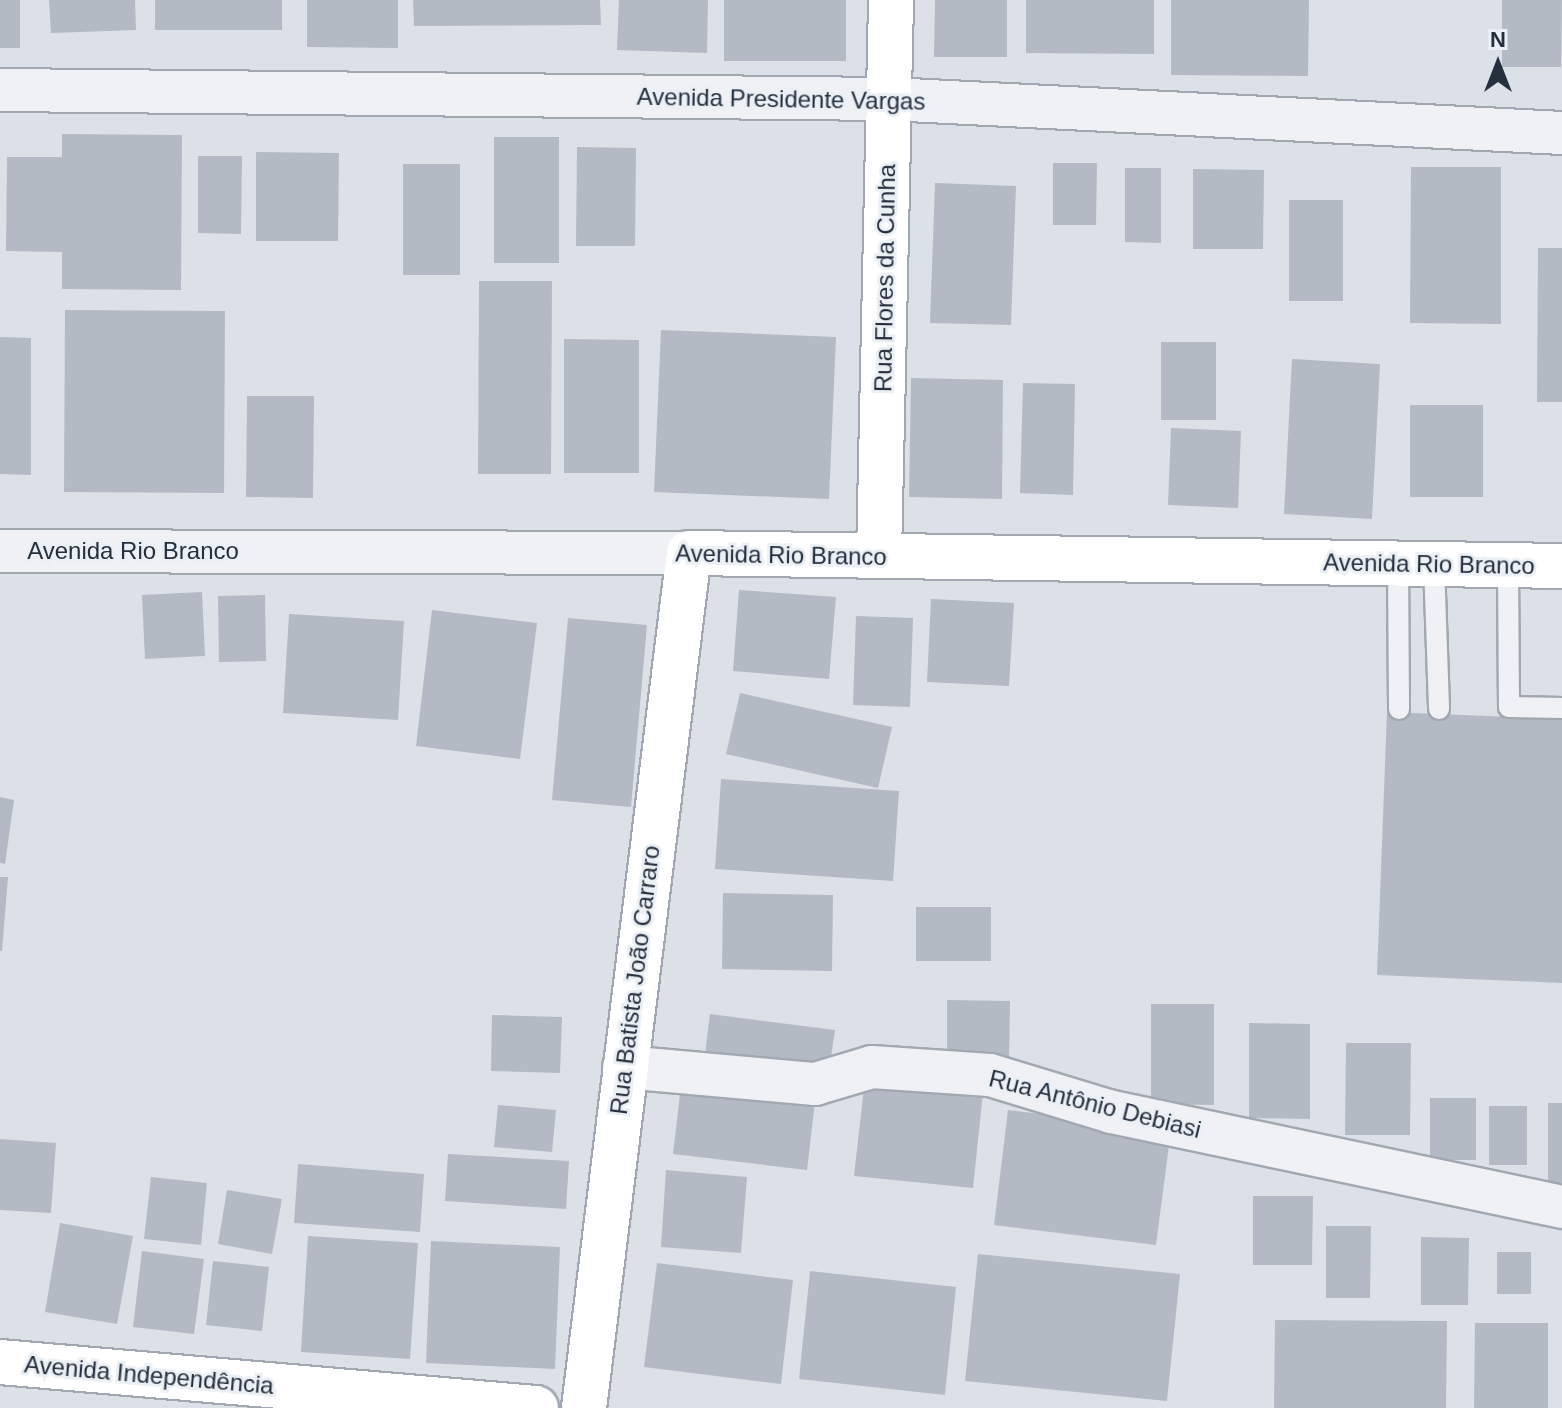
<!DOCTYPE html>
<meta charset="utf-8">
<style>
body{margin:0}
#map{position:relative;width:1562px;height:1408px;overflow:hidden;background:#dce1e7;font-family:Helvetica,sans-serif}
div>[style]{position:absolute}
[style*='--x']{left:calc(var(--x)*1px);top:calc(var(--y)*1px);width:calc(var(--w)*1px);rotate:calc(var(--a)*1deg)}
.building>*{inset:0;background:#b3bac4}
.roads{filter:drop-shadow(2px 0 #a1a8b1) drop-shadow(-2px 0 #a1a8b1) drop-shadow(0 2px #a1a8b1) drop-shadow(0 -2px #a1a8b1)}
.lane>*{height:20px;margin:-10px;padding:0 10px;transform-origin:10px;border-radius:10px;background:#eff1f5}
.street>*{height:42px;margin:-21px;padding:0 21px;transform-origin:21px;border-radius:21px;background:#eff1f5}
.secondary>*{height:44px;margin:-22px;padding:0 22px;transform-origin:22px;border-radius:22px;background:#fff}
span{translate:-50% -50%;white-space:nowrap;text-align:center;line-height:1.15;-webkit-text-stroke:6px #ebf0f5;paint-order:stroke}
.street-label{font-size:24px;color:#252f3e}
.north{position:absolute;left:1458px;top:24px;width:80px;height:80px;-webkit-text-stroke:6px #ebf0f5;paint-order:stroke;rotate:0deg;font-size:22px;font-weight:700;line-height:32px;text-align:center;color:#252f3e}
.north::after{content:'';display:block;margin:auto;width:28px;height:36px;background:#252f3e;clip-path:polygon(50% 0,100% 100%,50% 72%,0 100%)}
</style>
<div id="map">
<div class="building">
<div style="clip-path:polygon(0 0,20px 0,20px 48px,0 48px)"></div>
<div style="clip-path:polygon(49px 0,135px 0,136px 30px,51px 33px)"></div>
<div style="clip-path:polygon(155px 0,282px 0,282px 30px,155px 30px)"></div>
<div style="clip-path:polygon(307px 0,398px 0,398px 48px,307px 47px)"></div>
<div style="clip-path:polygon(413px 0,600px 0,601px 25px,414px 26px)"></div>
<div style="clip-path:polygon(619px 0,708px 0,707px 53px,617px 50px)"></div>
<div style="clip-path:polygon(724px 0,846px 0,846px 61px,724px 61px)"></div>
<div style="clip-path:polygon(935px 0,1007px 0,1007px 57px,934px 57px)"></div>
<div style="clip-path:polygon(1026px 0,1154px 0,1154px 54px,1026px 53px)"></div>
<div style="clip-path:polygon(1171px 0,1309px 0,1308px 76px,1171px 75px)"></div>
<div style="clip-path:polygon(1502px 0,1562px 0,1561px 67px,1502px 67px)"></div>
<div style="clip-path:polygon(62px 134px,182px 135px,181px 290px,62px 289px,62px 252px,6px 251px,7px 157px,62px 157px)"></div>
<div style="clip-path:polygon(494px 137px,559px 137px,559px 263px,494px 263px)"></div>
<div style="clip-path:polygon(577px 147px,636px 148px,635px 246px,576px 246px)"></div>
<div style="clip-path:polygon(256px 152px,339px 153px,338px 241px,256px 241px)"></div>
<div style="clip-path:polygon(198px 156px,242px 156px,241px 234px,198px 233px)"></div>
<div style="clip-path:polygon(1053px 163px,1097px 163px,1096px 225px,1053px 225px)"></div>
<div style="clip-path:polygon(403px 164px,460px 164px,460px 275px,403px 275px)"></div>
<div style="clip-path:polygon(1411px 167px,1501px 167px,1501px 324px,1410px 323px)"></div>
<div style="clip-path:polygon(1125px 168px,1161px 168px,1161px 243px,1125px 242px)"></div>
<div style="clip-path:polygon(1193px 169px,1264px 170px,1263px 249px,1193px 249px)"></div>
<div style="clip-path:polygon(935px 183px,1016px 186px,1011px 325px,930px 323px)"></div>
<div style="clip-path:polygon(1289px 200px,1343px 200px,1343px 301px,1289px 301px)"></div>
<div style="clip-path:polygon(1538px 248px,1562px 248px,1562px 402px,1537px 402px)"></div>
<div style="clip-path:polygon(479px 281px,552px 281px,551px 474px,478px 474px)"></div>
<div style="clip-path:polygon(65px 310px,225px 311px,224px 493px,64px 492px)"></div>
<div style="clip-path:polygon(661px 330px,836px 337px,829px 499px,654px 492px)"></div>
<div style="clip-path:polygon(0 337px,31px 338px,31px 475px,0 474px)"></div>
<div style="clip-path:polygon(564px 339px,639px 340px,639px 473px,564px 473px)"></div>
<div style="clip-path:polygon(1161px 342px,1216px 342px,1216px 420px,1161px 420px)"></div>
<div style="clip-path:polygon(1292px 359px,1380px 364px,1372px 519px,1284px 514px)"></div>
<div style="clip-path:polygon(911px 378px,1003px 380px,1002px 499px,909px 497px)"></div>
<div style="clip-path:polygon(1023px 383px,1075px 384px,1073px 495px,1020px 493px)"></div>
<div style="clip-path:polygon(247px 396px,314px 396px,313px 498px,246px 497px)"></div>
<div style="clip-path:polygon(1410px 405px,1483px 405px,1483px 497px,1410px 497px)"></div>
<div style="clip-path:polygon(1171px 428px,1241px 431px,1238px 508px,1168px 505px)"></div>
<div style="clip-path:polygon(739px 590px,836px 597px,829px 679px,733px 671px)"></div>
<div style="clip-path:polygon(202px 592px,205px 656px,145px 659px,142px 595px)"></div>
<div style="clip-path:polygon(265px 595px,266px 661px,219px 662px,218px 596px)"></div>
<div style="clip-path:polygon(931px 599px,1014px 603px,1009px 686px,927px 682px)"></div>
<div style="clip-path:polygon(432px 610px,537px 623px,520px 759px,416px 746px)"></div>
<div style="clip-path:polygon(289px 614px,404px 621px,398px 720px,283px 713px)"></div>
<div style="clip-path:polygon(856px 616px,913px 618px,910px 707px,853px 705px)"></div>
<div style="clip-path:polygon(568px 618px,647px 625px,631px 807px,552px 800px)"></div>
<div style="clip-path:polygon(740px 693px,892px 727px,878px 788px,726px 754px)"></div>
<div style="clip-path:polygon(1387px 712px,1562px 719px,1562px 983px,1377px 975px)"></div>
<div style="clip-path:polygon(721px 779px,899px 791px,893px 881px,715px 869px)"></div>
<div style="clip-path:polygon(0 797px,14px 800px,5px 864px,0 863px)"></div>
<div style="clip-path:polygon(0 877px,8px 877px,2px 951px,0 951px)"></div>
<div style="clip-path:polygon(723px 893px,833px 895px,832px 971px,722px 969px)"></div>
<div style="clip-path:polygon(916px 907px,991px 907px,991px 961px,916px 961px)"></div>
<div style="clip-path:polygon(947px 1000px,1010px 1001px,1009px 1062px,947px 1061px)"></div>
<div style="clip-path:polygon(1151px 1004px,1214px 1004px,1214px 1105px,1151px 1104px)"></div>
<div style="clip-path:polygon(710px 1014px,835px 1030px,828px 1077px,704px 1062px)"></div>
<div style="clip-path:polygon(492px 1015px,562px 1017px,560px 1073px,491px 1071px)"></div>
<div style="clip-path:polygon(1249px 1023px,1310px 1024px,1310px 1119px,1249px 1118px)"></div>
<div style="clip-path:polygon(1346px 1043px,1411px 1043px,1410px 1135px,1345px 1135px)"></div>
<div style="clip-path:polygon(866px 1070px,984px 1083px,973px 1188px,854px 1176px)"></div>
<div style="clip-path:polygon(682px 1077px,816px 1093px,807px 1170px,673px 1154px)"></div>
<div style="clip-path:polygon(1430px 1098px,1476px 1098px,1476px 1160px,1430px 1160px)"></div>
<div style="clip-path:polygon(1548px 1103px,1562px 1103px,1562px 1194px,1548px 1194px)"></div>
<div style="clip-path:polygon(498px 1105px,556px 1110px,552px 1152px,494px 1147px)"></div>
<div style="clip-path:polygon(1489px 1106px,1527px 1106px,1527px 1165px,1489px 1165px)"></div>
<div style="clip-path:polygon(1008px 1110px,1171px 1130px,1156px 1245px,994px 1225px)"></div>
<div style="clip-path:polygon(0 1139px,56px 1143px,51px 1213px,0 1210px)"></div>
<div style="clip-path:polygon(448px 1154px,569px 1161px,566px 1209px,445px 1201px)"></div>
<div style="clip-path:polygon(298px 1164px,424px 1174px,420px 1232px,294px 1223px)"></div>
<div style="clip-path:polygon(666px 1170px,747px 1177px,741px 1253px,661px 1247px)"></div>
<div style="clip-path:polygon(151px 1177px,207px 1183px,201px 1245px,144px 1239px)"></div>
<div style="clip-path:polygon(227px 1190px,282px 1199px,272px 1254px,218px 1244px)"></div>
<div style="clip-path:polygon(1253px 1196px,1313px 1196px,1312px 1265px,1253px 1265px)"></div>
<div style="clip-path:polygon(60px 1223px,133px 1236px,117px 1324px,45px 1312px)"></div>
<div style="clip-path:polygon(1326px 1226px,1371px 1226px,1370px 1298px,1326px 1298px)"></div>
<div style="clip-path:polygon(308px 1236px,418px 1243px,410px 1359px,301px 1352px)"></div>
<div style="clip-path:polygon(1421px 1237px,1469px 1238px,1468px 1305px,1421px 1305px)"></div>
<div style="clip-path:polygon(431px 1241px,560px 1247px,555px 1369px,426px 1363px)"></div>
<div style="clip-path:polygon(142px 1251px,204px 1259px,194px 1334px,133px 1327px)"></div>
<div style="clip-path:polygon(1497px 1252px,1531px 1252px,1531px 1294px,1497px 1294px)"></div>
<div style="clip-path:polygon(978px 1254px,1180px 1274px,1167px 1401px,965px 1381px)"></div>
<div style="clip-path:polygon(213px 1261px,269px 1267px,262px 1331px,206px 1325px)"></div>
<div style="clip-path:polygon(657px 1263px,793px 1280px,781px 1384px,644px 1367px)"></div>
<div style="clip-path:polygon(810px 1271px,956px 1287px,945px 1395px,799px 1379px)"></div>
<div style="clip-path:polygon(1275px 1320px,1447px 1321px,1446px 1408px,1274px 1408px)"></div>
<div style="clip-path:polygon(1475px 1323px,1548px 1323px,1548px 1408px,1474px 1408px)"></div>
</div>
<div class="roads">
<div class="lane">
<div style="--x:1398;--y:563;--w:146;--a:89.6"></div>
<div style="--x:1434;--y:564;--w:145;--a:88"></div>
<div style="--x:1508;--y:564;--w:143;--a:89.6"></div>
<div style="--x:1509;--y:707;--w:53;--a:1.1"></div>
</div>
<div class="street">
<div style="--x:0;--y:90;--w:889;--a:0.58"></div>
<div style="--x:889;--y:99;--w:674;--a:2.89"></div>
<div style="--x:0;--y:551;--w:689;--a:0.17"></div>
<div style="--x:624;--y:1067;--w:192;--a:5.1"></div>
<div style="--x:815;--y:1084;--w:59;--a:-16.6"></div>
<div style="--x:872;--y:1067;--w:118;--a:3.9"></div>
<div style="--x:990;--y:1075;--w:127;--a:16.9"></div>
<div style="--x:1112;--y:1112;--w:460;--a:11.9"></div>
</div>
<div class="secondary">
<div style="--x:879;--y:556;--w:556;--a:-88.76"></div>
<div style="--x:0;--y:1362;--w:538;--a:4.91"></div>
<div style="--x:584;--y:1408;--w:861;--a:-83"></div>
<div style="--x:689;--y:553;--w:873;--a:0.85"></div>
</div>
</div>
<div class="street-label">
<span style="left:781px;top:99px;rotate:1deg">Avenida Presidente Vargas</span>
<span style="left:885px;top:278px;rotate:-89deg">Rua Flores da Cunha</span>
<span style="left:133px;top:551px">Avenida Rio Branco</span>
<span style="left:781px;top:555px;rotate:1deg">Avenida Rio Branco</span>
<span style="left:1429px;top:564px;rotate:1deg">Avenida Rio Branco</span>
<span style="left:635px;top:980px;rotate:-83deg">Rua Batista João Carraro</span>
<span style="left:1095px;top:1104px;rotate:14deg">Rua Antônio Debiasi</span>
<span style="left:149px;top:1375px;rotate:5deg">Avenida Independência</span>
</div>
<div class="north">N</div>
</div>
